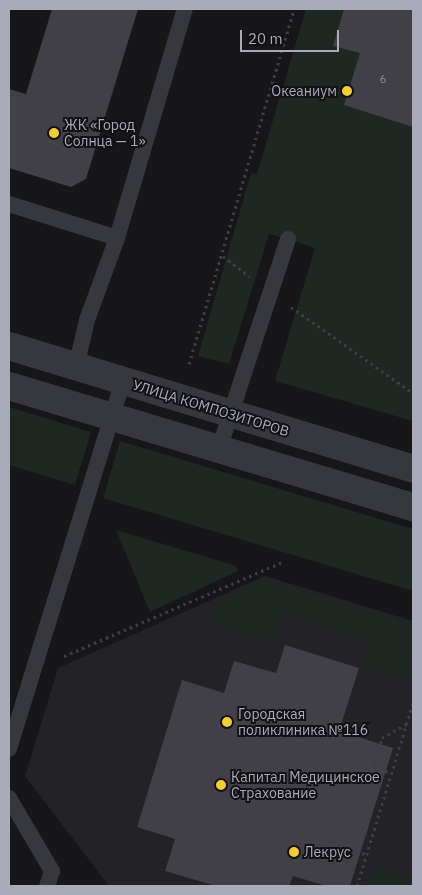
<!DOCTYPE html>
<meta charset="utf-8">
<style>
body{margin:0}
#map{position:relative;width:422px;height:895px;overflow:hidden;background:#171619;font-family:"IBM Plex Sans",sans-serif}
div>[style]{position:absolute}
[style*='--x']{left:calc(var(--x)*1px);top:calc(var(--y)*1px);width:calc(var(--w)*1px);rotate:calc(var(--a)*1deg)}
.built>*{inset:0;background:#232226}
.green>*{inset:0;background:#1e2721}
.building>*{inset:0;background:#414046}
.path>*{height:3px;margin-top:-1.5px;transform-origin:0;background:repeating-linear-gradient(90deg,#3d3e45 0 2.5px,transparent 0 6.5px)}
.service>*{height:16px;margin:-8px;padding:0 8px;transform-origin:8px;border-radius:8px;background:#37383e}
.tertiary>*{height:28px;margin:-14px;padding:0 14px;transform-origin:14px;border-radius:14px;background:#37383e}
.dots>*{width:14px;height:14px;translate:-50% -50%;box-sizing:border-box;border:2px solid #121114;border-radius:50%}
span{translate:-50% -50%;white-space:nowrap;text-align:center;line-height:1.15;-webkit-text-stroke:4px #121114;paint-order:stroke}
.number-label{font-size:11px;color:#8f909c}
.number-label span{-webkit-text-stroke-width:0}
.poi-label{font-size:14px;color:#a9abb9}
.right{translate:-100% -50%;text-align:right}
.left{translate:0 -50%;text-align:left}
.street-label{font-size:14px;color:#a9abb9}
.frame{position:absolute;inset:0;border:10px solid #a9abb9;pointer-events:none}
.scale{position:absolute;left:240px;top:30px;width:99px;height:22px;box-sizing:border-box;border:2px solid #a9abb9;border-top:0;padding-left:6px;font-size:15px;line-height:18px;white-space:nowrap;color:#a9abb9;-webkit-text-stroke:4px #121114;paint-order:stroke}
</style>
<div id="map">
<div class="built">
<div style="clip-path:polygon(265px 576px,413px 621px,413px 886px,109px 886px,25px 776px,58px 668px)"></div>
</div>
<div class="green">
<div style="clip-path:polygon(306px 9px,413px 9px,413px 421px,275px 381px,315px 248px,288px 239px,269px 234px,229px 364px,198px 356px,251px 173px,257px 174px)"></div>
<div style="clip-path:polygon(9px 407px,91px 432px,75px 485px,9px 465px)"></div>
<div style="clip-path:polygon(120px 441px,413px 529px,413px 591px,103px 498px)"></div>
<div style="clip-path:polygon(116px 530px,237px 566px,238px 571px,150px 612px)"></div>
<div style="clip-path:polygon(264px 579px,413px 625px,413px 664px,403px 679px,361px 665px,367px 643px,281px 612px,270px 642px,210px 624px,215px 603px)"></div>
<div style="clip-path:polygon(375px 866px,413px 878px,413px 886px,369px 886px)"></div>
</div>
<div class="building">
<div style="clip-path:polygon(52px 9px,138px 9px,86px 179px,71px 187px,9px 168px,9px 89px,26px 94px)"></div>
<div style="clip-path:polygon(344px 9px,413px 9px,413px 127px,344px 105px,360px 53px,333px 46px)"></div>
<div style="clip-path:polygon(285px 645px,359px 668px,339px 731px,393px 748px,350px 886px,327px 886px,293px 876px,289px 886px,216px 886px,165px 871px,175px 839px,137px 827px,182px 680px,224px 693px,234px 661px,276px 673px)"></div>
</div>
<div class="path">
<div style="--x:223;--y:256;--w:34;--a:38"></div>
<div style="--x:291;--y:307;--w:149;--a:35.2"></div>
<div style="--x:189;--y:364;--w:370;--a:-73.5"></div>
<div style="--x:64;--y:656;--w:237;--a:-23.3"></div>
<div style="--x:373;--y:767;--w:20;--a:18"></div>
<div style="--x:331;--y:843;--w:38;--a:18"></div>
<div style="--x:336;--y:886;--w:155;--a:-72.7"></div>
<div style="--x:382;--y:738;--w:28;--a:-30"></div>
<div style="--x:357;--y:886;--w:191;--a:-73"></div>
</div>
<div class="service">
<div style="--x:9;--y:204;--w:113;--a:17.5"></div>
<div style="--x:76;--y:367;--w:48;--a:-76.8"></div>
<div style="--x:87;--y:320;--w:87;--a:-69.9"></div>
<div style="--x:117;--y:238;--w:239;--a:-73.5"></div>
<div style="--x:219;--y:449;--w:221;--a:-71.8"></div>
<div style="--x:9;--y:749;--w:385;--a:-72.8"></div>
<div style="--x:9;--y:798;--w:85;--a:59.5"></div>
<div style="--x:52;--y:871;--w:16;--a:108"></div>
</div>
<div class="tertiary">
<div style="--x:9;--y:346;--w:422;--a:16.9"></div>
<div style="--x:9;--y:386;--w:422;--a:16.7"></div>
</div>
<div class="dots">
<div style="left:347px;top:91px;background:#f3cf34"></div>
<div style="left:54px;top:133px;background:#f3cf34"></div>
<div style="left:227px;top:722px;background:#f3cf34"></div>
<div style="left:221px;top:785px;background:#f3cf34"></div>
<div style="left:294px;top:852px;background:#f3cf34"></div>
</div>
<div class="number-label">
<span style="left:383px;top:79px">6</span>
</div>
<div class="poi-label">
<span class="right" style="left:337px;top:91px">Океаниум</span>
<span class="left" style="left:64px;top:133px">ЖК «Город<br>Солнца — 1»</span>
<span class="left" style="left:238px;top:722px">Городская<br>поликлиника №116</span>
<span class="left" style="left:231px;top:785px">Капитал Медицинское<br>Страхование</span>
<span class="left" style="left:304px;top:852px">Лекрус</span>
</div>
<div class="street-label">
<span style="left:211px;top:408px;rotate:17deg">УЛИЦА КОМПОЗИТОРОВ</span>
</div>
<div class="frame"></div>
<div class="scale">20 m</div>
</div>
